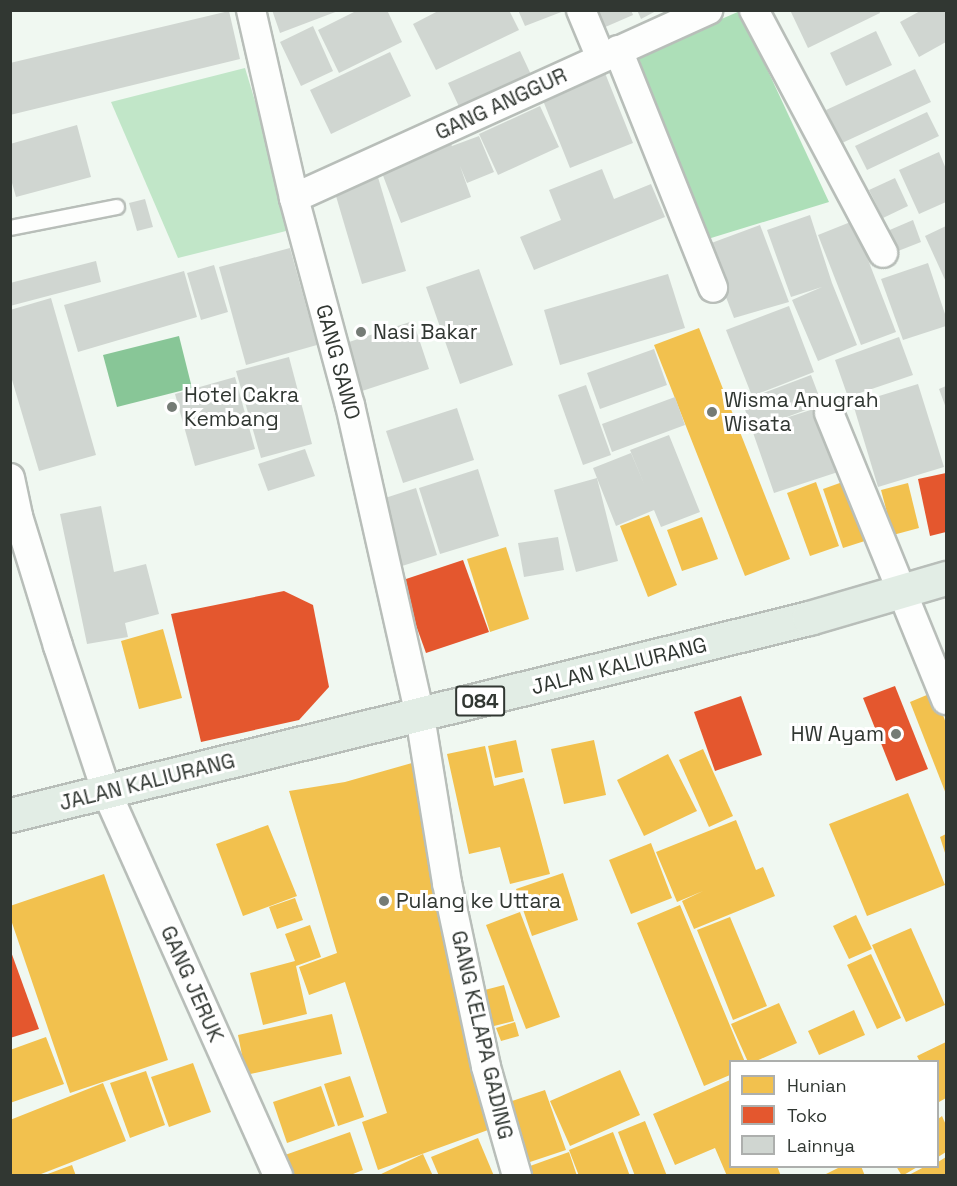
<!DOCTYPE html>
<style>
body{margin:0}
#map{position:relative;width:957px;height:1186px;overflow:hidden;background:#f0f8f1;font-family:"Space Grotesk",sans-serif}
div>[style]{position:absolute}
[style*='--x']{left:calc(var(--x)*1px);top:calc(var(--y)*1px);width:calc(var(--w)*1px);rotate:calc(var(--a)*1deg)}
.green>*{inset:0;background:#c1e6c8}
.forest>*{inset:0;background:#addfb8}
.water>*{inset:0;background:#88c697}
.homes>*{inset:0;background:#f2c14e}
.shops>*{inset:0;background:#e4572e}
.building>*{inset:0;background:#d0d6d1}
.roads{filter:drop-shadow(2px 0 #b8beb9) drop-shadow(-2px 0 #b8beb9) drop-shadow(0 2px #b8beb9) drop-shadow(0 -2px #b8beb9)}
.lane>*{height:14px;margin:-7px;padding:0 7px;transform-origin:7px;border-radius:7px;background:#fdfefd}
.street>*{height:28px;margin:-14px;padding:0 14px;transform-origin:14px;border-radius:14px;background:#fdfefd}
.primary>*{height:33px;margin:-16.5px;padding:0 16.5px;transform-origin:16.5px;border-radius:16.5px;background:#e2ede5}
.dots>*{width:16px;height:16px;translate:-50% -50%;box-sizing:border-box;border:3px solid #fff;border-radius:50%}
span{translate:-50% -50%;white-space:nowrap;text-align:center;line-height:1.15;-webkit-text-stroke:6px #fff;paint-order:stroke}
.shield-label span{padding:2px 4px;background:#fff;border:2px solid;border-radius:4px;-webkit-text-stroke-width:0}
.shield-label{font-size:20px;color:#313732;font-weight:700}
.street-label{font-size:21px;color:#313732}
.poi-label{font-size:21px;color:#313732}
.left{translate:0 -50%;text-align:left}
.right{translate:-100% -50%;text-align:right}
.frame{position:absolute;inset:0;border:12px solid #313732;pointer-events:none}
.legend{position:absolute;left:729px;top:1060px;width:210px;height:108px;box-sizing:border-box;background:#fff;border:2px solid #adafad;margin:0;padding:8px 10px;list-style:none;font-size:18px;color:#313732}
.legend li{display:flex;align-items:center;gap:12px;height:30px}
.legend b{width:30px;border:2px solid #adafad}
</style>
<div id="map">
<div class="green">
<div style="clip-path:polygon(245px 68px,294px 229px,178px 258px,111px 102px)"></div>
</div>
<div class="forest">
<div style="clip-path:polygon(740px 11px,829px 202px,698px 242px,638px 55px)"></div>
</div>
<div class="water">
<div style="clip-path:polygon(179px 336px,192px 388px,117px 407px,103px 355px)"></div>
</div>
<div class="homes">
<div style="clip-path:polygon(699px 328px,790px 559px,745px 576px,654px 345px)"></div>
<div style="clip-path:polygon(851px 479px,871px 539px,843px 548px,823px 489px)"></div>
<div style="clip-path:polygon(816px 482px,839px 546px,810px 556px,787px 493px)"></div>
<div style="clip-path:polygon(908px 483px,919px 528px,893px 535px,881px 490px)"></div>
<div style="clip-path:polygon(649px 515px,677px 585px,648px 597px,620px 526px)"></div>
<div style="clip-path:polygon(702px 517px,718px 559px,682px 571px,667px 530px)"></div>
<div style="clip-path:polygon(506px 547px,529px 619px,490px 632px,467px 559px)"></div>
<div style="clip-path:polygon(163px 629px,182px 698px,139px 709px,121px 641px)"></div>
<div style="clip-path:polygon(934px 692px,946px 723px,946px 794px,910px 702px)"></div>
<div style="clip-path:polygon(516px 740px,523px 772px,495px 778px,488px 746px)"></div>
<div style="clip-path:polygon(594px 740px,606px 795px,564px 804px,551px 749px)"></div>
<div style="clip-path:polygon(485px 746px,494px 786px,524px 778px,550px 874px,510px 884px,500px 847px,469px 854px,447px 754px)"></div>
<div style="clip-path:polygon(703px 749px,733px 816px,709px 827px,679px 760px)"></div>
<div style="clip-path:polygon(668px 754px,697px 811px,644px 836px,617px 780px)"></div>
<div style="clip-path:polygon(419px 761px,499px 1126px,378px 1170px,362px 1122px,387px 1113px,345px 982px,309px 995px,299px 967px,337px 953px,289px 791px,345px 782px)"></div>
<div style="clip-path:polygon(908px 793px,945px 885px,867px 916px,829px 824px)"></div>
<div style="clip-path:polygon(736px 820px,756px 870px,763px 867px,775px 896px,694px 929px,682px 901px,703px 891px,677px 902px,656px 852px)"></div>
<div style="clip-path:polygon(268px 825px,297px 896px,243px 916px,216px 844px)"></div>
<div style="clip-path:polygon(946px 834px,946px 856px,940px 837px)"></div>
<div style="clip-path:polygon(651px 843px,672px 898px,631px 914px,609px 860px)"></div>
<div style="clip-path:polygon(563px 873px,578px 920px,532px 936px,516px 889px)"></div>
<div style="clip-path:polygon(104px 874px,168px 1060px,70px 1093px,10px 917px,10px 906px)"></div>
<div style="clip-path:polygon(295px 898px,303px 920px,277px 929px,269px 907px)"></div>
<div style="clip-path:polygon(680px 905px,745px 1062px,730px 1062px,730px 1075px,704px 1086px,637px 923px)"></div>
<div style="clip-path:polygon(520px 912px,560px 1017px,526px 1029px,486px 925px)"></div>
<div style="clip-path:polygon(856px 915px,872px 949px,849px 959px,833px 926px)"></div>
<div style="clip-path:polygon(730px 917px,767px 1006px,733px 1020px,697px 930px)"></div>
<div style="clip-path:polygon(310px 925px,321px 957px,296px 966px,307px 1014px,263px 1025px,250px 973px,295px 961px,285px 934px)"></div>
<div style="clip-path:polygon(911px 928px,945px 1005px,906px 1022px,872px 945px)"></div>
<div style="clip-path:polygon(871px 954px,901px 1018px,877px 1029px,847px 965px)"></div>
<div style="clip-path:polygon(504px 985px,514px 1021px,486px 1028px,477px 992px)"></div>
<div style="clip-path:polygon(779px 1003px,797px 1043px,754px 1062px,748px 1062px,731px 1024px)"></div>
<div style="clip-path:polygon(854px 1010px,865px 1035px,819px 1055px,808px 1031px)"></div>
<div style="clip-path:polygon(332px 1014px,342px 1054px,246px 1075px,238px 1035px)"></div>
<div style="clip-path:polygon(515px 1022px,519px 1036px,501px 1041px,496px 1028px)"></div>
<div style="clip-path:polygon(46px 1037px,64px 1084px,10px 1103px,10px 1050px)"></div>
<div style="clip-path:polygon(946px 1042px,946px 1098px,939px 1102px,938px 1062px,920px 1062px,917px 1056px)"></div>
<div style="clip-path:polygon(193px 1063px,211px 1112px,169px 1127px,151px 1077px)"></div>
<div style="clip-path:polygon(620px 1070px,640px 1115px,570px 1146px,550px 1101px)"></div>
<div style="clip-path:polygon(146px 1071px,165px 1125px,130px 1138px,110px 1083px)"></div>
<div style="clip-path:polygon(350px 1076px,364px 1117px,338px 1126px,324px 1084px)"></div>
<div style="clip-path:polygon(730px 1080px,730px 1166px,777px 1166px,781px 1176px,727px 1176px,715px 1148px,675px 1165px,653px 1114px)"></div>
<div style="clip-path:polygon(103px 1083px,126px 1141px,36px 1176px,10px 1176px,10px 1120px)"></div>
<div style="clip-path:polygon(321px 1086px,335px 1126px,287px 1143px,273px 1102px)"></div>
<div style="clip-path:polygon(545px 1090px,566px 1150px,530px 1162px,525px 1148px,517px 1150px,509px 1102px)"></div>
<div style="clip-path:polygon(942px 1116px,946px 1125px,946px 1152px,938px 1157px,938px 1119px)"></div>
<div style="clip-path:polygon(645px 1121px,667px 1176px,635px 1176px,618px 1132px)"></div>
<div style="clip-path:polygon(350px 1132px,363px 1170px,348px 1176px,292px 1176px,285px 1155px)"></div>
<div style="clip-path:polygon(613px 1132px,630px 1176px,579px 1176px,569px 1150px)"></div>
<div style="clip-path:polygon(478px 1138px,494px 1176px,439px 1176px,431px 1157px)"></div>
<div style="clip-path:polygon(569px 1152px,577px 1176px,533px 1176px,530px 1166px)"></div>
<div style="clip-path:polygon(423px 1154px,433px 1176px,377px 1176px)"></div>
<div style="clip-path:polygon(946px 1157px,946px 1176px,907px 1176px,926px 1166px,938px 1166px,938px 1162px)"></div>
<div style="clip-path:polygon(72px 1165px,76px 1176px,45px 1176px,45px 1175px)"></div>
<div style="clip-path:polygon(842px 1166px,861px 1166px,865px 1176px,822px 1176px)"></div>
<div style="clip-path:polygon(896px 1166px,919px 1166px,902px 1176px)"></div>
</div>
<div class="shops">
<div style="clip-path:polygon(946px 473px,946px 532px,930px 536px,918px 479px)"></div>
<div style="clip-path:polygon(463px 560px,489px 632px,426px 653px,400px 581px)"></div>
<div style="clip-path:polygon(284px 591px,313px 605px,329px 687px,299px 720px,201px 742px,171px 614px)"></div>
<div style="clip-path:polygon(895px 686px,928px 769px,896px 781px,863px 698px)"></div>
<div style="clip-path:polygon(741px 696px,762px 755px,715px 771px,694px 712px)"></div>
<div style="clip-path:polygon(10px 949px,39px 1029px,10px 1038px)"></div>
</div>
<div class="building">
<div style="clip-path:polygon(272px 10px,338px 10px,338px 11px,280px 33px)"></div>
<div style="clip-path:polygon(358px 10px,387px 10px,402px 42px,339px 73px,318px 30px)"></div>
<div style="clip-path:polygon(440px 10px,509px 10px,519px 30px,436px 70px,413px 24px)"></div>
<div style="clip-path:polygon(518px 10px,564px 10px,564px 11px,525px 26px)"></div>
<div style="clip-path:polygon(594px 10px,631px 10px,633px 15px,603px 28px)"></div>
<div style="clip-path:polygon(637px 10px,658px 10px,641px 19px)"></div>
<div style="clip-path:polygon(790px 10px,879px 10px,880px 13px,808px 48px)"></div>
<div style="clip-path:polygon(922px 10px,946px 10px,946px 42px,919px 57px,900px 22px)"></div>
<div style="clip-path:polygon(229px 11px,240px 59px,10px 115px,10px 63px)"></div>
<div style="clip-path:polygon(313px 26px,333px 71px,301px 86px,280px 42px)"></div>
<div style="clip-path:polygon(876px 31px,892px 65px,846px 86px,830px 53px)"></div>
<div style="clip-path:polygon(520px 51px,534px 81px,462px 113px,448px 83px)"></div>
<div style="clip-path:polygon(390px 52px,411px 96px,331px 134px,310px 90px)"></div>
<div style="clip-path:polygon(915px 69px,931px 102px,842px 143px,826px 110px)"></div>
<div style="clip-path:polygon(605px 73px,633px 143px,570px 168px,542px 98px)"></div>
<div style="clip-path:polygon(540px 106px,559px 147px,498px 175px,479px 134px)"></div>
<div style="clip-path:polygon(927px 112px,939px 136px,867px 170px,855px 146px)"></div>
<div style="clip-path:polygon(77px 125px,91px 177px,16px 197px,10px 176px,10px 144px)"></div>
<div style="clip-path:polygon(479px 136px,494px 172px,467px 183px,460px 166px,471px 197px,401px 223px,379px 165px,449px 139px,452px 146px)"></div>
<div style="clip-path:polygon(939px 152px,946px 169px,946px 202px,919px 214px,899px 170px)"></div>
<div style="clip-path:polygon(602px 169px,614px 199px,651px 184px,665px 217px,534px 270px,520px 237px,561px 220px,549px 190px)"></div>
<div style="clip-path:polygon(377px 174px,406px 271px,362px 284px,333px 186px)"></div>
<div style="clip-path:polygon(895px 178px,908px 206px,883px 218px,869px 190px)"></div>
<div style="clip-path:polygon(145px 199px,153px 227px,137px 231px,129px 203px)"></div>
<div style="clip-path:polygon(810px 215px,832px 283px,857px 345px,818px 361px,792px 300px,822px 287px,791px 297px,767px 230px)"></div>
<div style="clip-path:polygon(913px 220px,921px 242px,893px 253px,885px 232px)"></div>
<div style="clip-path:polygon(853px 221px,896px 332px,861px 345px,818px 235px)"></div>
<div style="clip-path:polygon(760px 225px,789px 302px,734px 318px,706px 245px)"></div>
<div style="clip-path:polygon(946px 226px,946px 282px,925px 236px)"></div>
<div style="clip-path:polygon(290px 248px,317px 345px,246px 365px,219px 267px)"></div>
<div style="clip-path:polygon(96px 261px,101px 282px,10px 306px,10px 283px)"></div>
<div style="clip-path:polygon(928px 263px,946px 317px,946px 326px,903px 340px,881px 279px)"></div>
<div style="clip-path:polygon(214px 265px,228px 312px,201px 320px,187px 273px)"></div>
<div style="clip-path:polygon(479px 269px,513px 365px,460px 384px,426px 287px)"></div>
<div style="clip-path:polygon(184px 271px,197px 317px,78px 352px,64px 305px)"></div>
<div style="clip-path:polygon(668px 274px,685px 328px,560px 365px,544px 310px)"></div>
<div style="clip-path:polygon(51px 298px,96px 455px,39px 471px,10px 373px,10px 310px)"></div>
<div style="clip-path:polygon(789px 306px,814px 372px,752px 396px,726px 330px)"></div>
<div style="clip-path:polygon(413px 321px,429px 369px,362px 391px,346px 343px)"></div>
<div style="clip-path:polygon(899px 337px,913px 375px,848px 397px,835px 360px)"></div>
<div style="clip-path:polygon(654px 349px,667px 385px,600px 409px,587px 373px)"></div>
<div style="clip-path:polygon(289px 357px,312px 444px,261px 458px,236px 371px)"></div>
<div style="clip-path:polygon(811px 375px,822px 404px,776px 421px,820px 407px,841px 471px,774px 493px,742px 401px)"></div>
<div style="clip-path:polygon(235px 377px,255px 449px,195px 466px,175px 394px)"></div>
<div style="clip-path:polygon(918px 384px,944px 467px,878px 487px,853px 404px)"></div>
<div style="clip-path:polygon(586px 385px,611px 455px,583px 465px,558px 395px)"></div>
<div style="clip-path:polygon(946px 386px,946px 408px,939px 389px)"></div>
<div style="clip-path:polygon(675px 397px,685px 425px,612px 452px,602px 424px)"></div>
<div style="clip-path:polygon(457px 408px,474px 460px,403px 483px,386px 431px)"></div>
<div style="clip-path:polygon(669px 435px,700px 512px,661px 527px,647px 493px,654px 510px,616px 526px,593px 468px,631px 453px,645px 486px,630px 450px)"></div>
<div style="clip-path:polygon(305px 449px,315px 476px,268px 491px,258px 464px)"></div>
<div style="clip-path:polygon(478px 469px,499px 536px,440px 554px,419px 488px)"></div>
<div style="clip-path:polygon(597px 478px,618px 561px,576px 572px,554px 490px)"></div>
<div style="clip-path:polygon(416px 488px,437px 555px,402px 566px,382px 499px)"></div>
<div style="clip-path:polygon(101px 506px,114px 572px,146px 564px,159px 614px,125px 623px,128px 637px,87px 644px,60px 514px)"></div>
<div style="clip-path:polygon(558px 537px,564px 570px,524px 577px,518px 543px)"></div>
</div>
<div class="roads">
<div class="lane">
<div style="--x:10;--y:228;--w:109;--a:-11.1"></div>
</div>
<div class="street">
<div style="--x:251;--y:10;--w:193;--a:77.1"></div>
<div style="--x:294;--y:198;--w:214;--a:74.9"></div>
<div style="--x:350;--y:405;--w:319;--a:77.3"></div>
<div style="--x:420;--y:716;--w:169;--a:80.8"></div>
<div style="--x:447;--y:883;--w:188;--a:78"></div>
<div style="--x:486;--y:1067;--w:113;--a:74.1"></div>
<div style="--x:581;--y:10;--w:52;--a:67.4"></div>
<div style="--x:754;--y:10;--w:275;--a:62"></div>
<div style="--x:618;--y:50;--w:256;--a:68.2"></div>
<div style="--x:294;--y:198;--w:455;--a:-24.4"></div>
<div style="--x:829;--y:413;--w:310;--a:67.8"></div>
<div style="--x:10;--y:478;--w:39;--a:78"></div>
<div style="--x:18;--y:516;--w:136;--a:72.9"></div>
<div style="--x:58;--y:646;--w:155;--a:71.6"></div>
<div style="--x:107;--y:793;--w:419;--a:65.9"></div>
</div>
<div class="primary">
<div style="--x:10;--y:815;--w:823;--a:-13.85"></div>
<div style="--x:809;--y:618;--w:143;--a:-16.3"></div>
</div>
</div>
<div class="dots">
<div style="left:361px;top:332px;background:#747b75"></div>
<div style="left:172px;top:407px;background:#747b75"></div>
<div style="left:712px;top:412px;background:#747b75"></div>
<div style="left:896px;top:734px;background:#747b75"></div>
<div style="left:384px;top:901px;background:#747b75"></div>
</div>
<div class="shield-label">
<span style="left:480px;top:701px">084</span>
</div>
<div class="street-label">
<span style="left:501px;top:104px;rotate:-25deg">GANG ANGGUR</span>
<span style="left:338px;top:362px;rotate:75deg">GANG SAWO</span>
<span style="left:619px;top:666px;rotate:-14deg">JALAN KALIURANG</span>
<span style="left:147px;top:782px;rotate:-14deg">JALAN KALIURANG</span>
<span style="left:192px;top:984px;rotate:66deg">GANG JERUK</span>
<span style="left:482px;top:1035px;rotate:77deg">GANG KELAPA GADING</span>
</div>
<div class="poi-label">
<span class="left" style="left:373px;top:332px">Nasi Bakar</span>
<span class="left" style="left:184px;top:407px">Hotel Cakra<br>Kembang</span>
<span class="left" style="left:724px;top:412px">Wisma Anugrah<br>Wisata</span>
<span class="right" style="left:884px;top:734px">HW Ayam</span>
<span class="left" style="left:396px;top:901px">Pulang ke Uttara</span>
</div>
<div class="frame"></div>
<ul class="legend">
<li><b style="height:16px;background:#f2c14e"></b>Hunian</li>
<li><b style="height:16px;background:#e4572e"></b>Toko</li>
<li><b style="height:16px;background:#d0d6d1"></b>Lainnya</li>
</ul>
</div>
